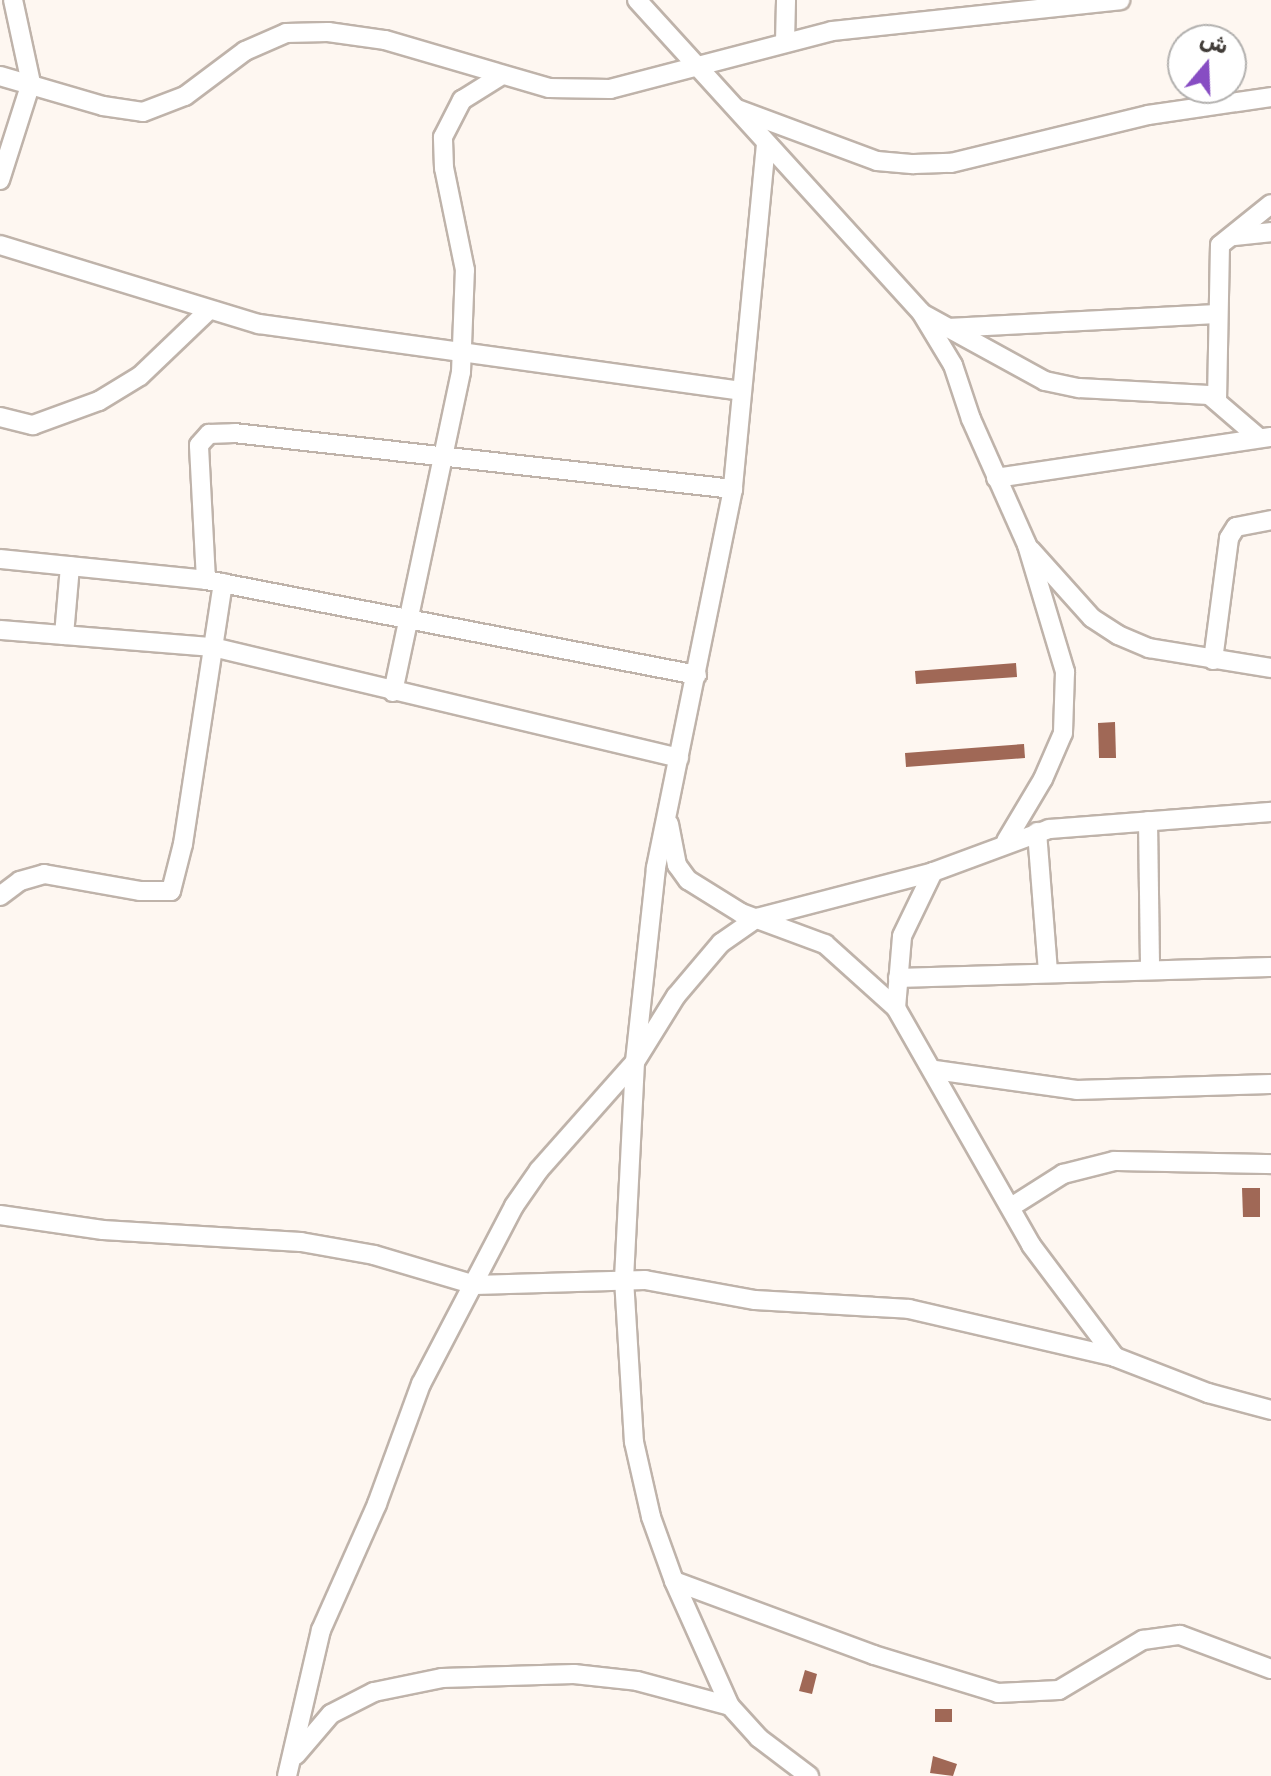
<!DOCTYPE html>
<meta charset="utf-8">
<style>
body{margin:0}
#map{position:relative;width:1271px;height:1776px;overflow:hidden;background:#fef7f1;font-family:Rubik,"Noto Sans Arabic",sans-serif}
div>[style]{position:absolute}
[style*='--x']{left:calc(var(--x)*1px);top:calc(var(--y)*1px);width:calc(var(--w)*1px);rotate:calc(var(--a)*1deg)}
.building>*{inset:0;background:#a06856}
.roads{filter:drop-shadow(2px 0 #bfb3aa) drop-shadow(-2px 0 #bfb3aa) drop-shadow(0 2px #bfb3aa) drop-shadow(0 -2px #bfb3aa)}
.minor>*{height:18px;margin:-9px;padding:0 9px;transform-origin:9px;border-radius:9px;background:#fff}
span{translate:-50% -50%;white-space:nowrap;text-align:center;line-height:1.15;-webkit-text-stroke:8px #fff;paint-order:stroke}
.north{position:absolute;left:1167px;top:24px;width:80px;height:80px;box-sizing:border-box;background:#fff;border:2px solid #b3b1af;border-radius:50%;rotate:19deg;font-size:22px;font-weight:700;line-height:32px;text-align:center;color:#413c38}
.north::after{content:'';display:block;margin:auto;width:28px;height:36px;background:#874dc3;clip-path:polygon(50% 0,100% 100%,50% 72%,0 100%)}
</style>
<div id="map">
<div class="building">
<div style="clip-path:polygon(1016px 663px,1017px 677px,916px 684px,915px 671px)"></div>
<div style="clip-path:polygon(1115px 722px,1116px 758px,1099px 758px,1098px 723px)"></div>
<div style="clip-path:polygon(1024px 744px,1025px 758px,906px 767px,905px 753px)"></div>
<div style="clip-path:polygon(1242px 1188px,1260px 1188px,1260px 1217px,1243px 1217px)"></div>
<div style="clip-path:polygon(805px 1670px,817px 1674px,812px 1694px,799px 1691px)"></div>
<div style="clip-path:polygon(935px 1709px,952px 1709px,952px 1722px,935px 1722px)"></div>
<div style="clip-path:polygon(933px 1756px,957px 1764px,953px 1776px,930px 1773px)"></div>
</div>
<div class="roads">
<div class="minor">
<div style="--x:637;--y:0;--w:422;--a:47.7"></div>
<div style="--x:921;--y:312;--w:62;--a:58.9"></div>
<div style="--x:953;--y:365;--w:57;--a:71.6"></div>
<div style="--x:971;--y:419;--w:138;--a:66"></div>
<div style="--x:1027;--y:545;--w:133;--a:73.3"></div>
<div style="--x:1065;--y:672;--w:61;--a:91.9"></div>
<div style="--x:1063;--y:733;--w:50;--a:113.5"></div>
<div style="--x:1043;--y:779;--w:72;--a:120.8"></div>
<div style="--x:785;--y:42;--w:42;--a:-88.6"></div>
<div style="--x:0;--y:76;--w:107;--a:16.2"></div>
<div style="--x:103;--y:106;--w:40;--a:8.5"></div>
<div style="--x:143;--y:112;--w:45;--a:-20.9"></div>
<div style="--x:185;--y:96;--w:75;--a:-36.9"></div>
<div style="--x:245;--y:51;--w:45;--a:-23.7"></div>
<div style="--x:286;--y:33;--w:42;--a:-1.4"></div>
<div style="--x:328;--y:32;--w:58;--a:8"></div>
<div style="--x:385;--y:40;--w:171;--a:16.3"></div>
<div style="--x:549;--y:88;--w:61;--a:0.9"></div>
<div style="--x:610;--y:89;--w:229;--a:-14.6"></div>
<div style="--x:832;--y:31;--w:290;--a:-6.1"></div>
<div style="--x:737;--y:109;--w:149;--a:20.4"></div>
<div style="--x:877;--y:161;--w:37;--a:5"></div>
<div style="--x:914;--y:164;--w:37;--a:-2"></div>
<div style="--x:951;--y:163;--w:203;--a:-13.7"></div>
<div style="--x:1148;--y:115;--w:124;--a:-8.3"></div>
<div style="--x:766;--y:144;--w:347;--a:95.5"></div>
<div style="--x:733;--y:489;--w:387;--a:101.5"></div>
<div style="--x:656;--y:868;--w:195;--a:96.2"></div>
<div style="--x:635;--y:1062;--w:217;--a:92.9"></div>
<div style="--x:624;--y:1279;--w:163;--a:86.5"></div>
<div style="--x:634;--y:1442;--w:77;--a:77.2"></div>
<div style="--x:651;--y:1517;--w:68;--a:70.2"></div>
<div style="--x:674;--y:1581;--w:137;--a:65.9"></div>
<div style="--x:730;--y:1706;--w:43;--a:47.8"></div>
<div style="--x:759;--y:1738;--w:63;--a:37.2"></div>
<div style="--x:0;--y:180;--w:102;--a:-72.3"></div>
<div style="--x:31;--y:83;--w:85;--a:-102.2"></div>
<div style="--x:1234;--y:236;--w:37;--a:-6"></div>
<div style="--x:0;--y:245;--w:271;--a:17"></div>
<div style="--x:259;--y:324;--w:485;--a:7.9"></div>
<div style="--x:923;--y:314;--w:139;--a:28.8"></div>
<div style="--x:1045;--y:381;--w:35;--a:12"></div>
<div style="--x:1079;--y:388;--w:130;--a:3.1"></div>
<div style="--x:1209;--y:395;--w:65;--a:40.6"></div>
<div style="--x:948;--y:328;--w:269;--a:-3"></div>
<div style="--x:1217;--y:401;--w:156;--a:-88.9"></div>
<div style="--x:1220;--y:245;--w:65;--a:-38.8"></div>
<div style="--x:0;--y:417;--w:34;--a:14"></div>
<div style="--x:33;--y:425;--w:70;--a:-20"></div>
<div style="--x:99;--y:401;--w:48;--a:-31.4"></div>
<div style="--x:140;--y:376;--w:93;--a:-43.7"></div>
<div style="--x:996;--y:478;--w:278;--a:-8.5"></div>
<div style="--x:1031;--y:550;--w:91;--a:48.1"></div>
<div style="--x:1092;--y:618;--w:31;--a:33"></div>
<div style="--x:1118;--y:635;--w:34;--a:23"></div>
<div style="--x:1149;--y:648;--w:124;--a:9.3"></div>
<div style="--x:0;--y:559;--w:207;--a:5.8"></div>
<div style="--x:206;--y:580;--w:500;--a:10.95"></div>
<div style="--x:206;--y:580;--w:135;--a:-93"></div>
<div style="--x:199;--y:445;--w:15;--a:-48"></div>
<div style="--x:209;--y:434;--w:25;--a:-2"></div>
<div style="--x:234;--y:433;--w:502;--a:6.4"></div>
<div style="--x:0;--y:630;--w:214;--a:4.6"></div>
<div style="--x:213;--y:647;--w:479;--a:13.4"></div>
<div style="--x:64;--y:635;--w:69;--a:-85"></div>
<div style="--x:1213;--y:660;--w:123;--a:-82.5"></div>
<div style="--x:1229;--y:538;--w:13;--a:-58"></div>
<div style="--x:1236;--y:527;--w:36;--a:-11"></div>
<div style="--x:393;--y:692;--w:327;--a:-78"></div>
<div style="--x:461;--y:372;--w:102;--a:-87.8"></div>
<div style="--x:465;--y:270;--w:104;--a:-101.6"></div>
<div style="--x:444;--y:168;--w:31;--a:-92"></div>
<div style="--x:443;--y:137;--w:42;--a:-62.8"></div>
<div style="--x:462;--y:100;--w:47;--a:-32"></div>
<div style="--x:1148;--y:821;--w:148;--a:89.2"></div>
<div style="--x:669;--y:824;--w:42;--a:79"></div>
<div style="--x:677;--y:865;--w:19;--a:54"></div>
<div style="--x:688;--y:880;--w:62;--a:31.9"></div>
<div style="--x:741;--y:913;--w:90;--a:20.3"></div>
<div style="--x:825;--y:944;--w:96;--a:42"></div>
<div style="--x:896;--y:1008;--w:273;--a:60.3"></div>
<div style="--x:1031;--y:1245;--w:140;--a:53.1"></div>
<div style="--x:1037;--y:832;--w:139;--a:85.5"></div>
<div style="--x:0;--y:896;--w:25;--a:-37"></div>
<div style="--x:20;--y:881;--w:25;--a:-16"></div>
<div style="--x:44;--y:874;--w:97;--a:10"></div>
<div style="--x:140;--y:891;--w:31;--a:0"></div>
<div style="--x:171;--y:891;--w:49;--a:-75.7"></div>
<div style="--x:183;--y:844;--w:264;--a:-81.3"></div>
<div style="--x:898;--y:978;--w:373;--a:-1.7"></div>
<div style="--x:896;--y:1008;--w:72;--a:-85.2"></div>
<div style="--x:902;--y:936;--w:71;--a:-64.2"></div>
<div style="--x:933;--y:872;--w:124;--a:-20.3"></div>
<div style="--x:1049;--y:829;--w:223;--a:-4.4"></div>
<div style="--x:935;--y:1070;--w:143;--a:8"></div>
<div style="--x:1077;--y:1090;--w:194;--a:-1.8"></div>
<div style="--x:1011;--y:1207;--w:62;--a:-32.4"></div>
<div style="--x:1063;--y:1174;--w:53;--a:-14.3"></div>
<div style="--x:1114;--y:1161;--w:157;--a:1.1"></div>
<div style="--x:0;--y:1215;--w:104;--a:8.3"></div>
<div style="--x:103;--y:1230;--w:198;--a:3.5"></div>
<div style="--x:301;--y:1242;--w:74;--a:10.1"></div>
<div style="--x:374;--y:1255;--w:105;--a:16.5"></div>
<div style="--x:475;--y:1285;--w:170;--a:-1.7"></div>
<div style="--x:645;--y:1280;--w:112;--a:10.3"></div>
<div style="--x:755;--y:1300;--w:154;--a:3.3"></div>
<div style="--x:909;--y:1309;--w:212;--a:13.1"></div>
<div style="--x:1115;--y:1357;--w:100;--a:21.2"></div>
<div style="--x:1208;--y:1393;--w:65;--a:15.1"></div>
<div style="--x:674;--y:1581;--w:213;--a:20.3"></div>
<div style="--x:874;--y:1655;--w:130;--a:17"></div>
<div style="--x:998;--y:1693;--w:61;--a:-2.8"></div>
<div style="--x:1059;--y:1690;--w:98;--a:-30.8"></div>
<div style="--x:1143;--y:1640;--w:37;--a:-8"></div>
<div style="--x:1180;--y:1635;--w:97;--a:20.5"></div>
<div style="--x:296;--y:1755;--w:54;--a:-49.5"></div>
<div style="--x:331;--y:1714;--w:48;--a:-27.1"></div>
<div style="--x:374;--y:1692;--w:69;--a:-11.6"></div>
<div style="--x:442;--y:1678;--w:132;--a:-1.7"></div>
<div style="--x:574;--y:1674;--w:63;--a:6.3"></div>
<div style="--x:637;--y:1681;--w:96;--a:15"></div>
<div style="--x:287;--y:1776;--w:150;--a:-76.9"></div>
<div style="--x:321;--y:1630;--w:138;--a:-66"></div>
<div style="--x:377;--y:1504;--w:128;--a:-69.9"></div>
<div style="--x:421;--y:1384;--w:201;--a:-62.4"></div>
<div style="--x:514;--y:1206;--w:44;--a:-55.2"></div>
<div style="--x:539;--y:1170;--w:144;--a:-48.4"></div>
<div style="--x:635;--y:1062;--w:78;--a:-58.2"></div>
<div style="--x:676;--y:996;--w:70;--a:-49.7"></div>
<div style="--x:721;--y:943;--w:44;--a:-34.8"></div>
<div style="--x:757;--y:918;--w:182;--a:-14.6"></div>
</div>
</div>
<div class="north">ش</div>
</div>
